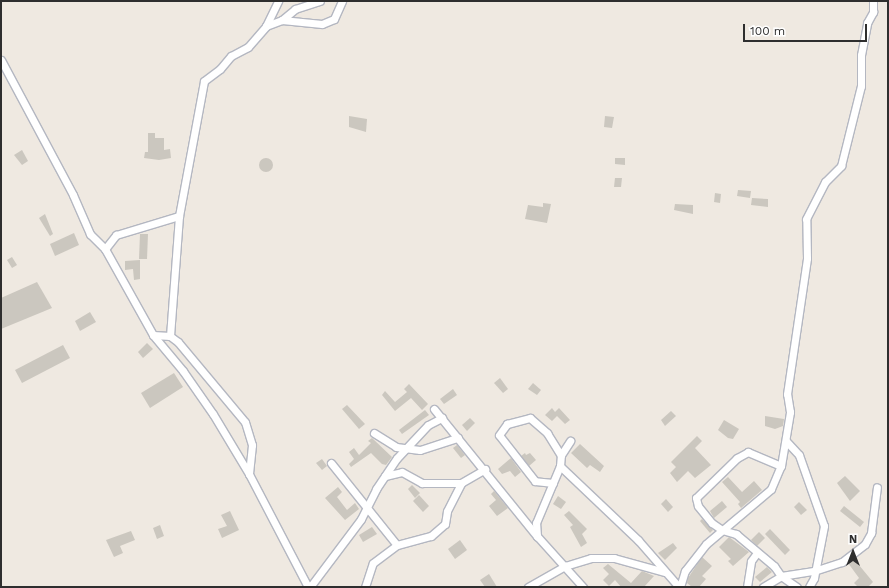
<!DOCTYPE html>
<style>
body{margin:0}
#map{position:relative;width:889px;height:588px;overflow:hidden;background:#efe9e1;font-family:"Work Sans",sans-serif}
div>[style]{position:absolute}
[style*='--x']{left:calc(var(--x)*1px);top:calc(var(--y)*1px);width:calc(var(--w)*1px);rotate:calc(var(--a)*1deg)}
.building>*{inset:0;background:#cbc7bf}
.round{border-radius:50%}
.roads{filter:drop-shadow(1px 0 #b4b7c1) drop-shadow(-1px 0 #b4b7c1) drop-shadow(0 1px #b4b7c1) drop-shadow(0 -1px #b4b7c1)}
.minor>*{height:7px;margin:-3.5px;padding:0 3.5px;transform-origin:3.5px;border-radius:3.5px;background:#fff}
span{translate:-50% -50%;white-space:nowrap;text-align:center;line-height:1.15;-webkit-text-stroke:3px #fff;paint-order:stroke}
.frame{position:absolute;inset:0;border:2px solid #2e2e2e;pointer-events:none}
.north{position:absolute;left:833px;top:532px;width:40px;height:40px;-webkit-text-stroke:3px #fff;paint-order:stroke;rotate:0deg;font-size:11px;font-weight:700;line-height:16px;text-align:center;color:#2e2e2e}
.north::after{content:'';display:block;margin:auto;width:14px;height:18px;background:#2e2e2e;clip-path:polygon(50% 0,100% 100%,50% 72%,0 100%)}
.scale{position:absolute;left:743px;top:24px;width:124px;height:18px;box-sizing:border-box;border:2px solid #2e2e2e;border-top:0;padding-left:5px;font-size:12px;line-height:14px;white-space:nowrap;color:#2e2e2e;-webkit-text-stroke:3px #fff;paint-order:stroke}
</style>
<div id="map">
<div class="building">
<div style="clip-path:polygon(349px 116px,367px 119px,366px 132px,349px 127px)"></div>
<div style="clip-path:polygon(605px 116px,614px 117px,612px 128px,604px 127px)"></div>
<div style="clip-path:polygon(148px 133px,155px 133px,155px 138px,164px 138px,164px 150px,170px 149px,171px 158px,159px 160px,144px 158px,145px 152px,148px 152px)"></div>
<div style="clip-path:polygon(22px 150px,28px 161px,22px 165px,14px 155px)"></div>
<div style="clip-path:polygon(615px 158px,625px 158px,625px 165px,615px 164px)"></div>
<div class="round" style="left:259px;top:158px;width:14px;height:14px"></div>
<div style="clip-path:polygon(615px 178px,622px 178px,621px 187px,614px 187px)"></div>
<div style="clip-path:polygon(738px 190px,751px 191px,750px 198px,737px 196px)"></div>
<div style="clip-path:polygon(715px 193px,721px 194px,720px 203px,714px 202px)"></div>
<div style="clip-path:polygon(752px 198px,768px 199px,768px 207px,751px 205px)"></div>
<div style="clip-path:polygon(543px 203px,551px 204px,547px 223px,525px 219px,528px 205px,543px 207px)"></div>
<div style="clip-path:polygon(675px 204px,693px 205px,693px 214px,674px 210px)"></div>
<div style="clip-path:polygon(45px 214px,53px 234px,50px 236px,39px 218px)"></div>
<div style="clip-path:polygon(74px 233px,79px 245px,55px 256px,50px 244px)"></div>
<div style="clip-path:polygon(140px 234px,148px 234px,147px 259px,139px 259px)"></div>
<div style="clip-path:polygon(12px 257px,17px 265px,12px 268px,7px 260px)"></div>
<div style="clip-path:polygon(140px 260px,140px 279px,134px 280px,133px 269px,125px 270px,125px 261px)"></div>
<div style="clip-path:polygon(37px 282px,52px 308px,1px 329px,1px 298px)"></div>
<div style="clip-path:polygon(90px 312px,96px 322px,80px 331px,75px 321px)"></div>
<div style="clip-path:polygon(147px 343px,153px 349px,143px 358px,138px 352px)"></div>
<div style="clip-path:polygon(63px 345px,70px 358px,22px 383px,15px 370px)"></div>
<div style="clip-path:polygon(174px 373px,183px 387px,150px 408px,141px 393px)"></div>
<div style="clip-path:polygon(500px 378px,508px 389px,503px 393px,494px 383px)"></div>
<div style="clip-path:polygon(533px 383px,541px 390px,537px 395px,528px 389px)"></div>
<div style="clip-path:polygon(409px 384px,428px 404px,422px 410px,411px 398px,395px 411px,382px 395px,385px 391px,395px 402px,407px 392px,404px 389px)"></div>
<div style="clip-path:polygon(453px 389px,457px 395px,444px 404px,440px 399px)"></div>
<div style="clip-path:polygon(347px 405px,365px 424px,359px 429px,342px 409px)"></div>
<div style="clip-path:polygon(552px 408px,555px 412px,559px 408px,570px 420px,565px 424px,557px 416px,552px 421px,545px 415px)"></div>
<div style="clip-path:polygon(425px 410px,429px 415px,402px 434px,399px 430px)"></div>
<div style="clip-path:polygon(671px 411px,676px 416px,665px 426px,661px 420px)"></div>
<div style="clip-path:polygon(765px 416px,784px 419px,783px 426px,775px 429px,765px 426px)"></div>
<div style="clip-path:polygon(470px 418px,475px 423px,467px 431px,462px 425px)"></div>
<div style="clip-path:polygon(724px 420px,739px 429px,733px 439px,728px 438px,718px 430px)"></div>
<div style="clip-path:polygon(697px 436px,702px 441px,695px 448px,711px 465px,695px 478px,688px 471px,677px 482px,670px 473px,676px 467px,671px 462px)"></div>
<div style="clip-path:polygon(372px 438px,392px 457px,386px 465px,382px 464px,371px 453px,351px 467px,349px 464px,354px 459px,349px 452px,354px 448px,359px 455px,371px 443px,368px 441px)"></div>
<div style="clip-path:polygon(580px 444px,604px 466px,600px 472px,590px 465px,587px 468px,571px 453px)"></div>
<div style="clip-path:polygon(457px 445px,465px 455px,461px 458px,453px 448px)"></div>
<div style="clip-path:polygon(525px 453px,526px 455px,530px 453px,536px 460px,529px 466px,521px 456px)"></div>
<div style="clip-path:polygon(511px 458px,521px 472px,515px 477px,510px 471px,502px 474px,498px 469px)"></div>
<div style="clip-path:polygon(322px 459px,327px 466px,322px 470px,316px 463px)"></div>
<div style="clip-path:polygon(845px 476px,860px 491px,850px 501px,837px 483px)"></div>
<div style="clip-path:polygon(728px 477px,742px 492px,754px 481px,762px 490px,741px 508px,738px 504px,740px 502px,722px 482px)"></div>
<div style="clip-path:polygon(412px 485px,420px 493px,415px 498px,408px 489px)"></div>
<div style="clip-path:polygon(338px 487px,342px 492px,337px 497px,347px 510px,355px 503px,359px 509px,345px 520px,325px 498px)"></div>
<div style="clip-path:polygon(494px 491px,508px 508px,497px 516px,489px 506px,496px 500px,491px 494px)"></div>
<div style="clip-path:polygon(419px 495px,429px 506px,423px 512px,413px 501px)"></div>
<div style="clip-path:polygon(558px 496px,566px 502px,561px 509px,553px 504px)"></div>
<div style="clip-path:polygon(666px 499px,673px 507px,668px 512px,661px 504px)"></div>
<div style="clip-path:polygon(722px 501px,727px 507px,714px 518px,710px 511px)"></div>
<div style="clip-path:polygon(799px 502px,807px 510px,801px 515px,794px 507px)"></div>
<div style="clip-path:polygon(844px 506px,864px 522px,860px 527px,840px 511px)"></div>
<div style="clip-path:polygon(230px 511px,239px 530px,222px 538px,218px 529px,227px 526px,221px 515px)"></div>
<div style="clip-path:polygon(569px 511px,587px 529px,582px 534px,587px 543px,581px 547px,570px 527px,573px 525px,564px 515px)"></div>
<div style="clip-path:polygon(702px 519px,713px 530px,710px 533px,700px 521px)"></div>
<div style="clip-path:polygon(160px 525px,164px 536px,157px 539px,153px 528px)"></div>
<div style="clip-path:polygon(372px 527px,377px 534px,363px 542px,359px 535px)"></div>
<div style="clip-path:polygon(770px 529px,790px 550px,785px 555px,765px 534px)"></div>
<div style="clip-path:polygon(131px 531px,135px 540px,120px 546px,123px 553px,114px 557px,106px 540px)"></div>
<div style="clip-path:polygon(759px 532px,765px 538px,757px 546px,751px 540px)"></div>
<div style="clip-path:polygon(729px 537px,749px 552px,733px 566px,728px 561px,731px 559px,719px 547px)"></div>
<div style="clip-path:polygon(460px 540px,467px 550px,455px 559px,448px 549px)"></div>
<div style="clip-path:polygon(673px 543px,677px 548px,665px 560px,658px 553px)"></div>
<div style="clip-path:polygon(702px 557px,712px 566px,702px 576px,706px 579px,699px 587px,692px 587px,687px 583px,688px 578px)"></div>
<div style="clip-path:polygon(854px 559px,873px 582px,868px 587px,858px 587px,854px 583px,859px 578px,848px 563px)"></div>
<div style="clip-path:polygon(608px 564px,631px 583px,642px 571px,654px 576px,644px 587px,621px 587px,615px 580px,609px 586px,603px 580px,609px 574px,603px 568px)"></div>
<div style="clip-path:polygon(767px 567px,772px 572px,760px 582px,755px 577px)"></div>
<div style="clip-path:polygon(489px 574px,497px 587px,485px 587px,480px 580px)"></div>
</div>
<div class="roads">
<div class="minor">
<div style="--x:282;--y:20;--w:17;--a:-40"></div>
<div style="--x:295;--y:9;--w:26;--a:-18"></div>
<div style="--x:266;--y:26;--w:17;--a:-21"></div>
<div style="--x:282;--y:20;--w:40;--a:5.7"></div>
<div style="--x:322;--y:24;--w:13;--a:-23"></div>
<div style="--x:334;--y:19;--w:20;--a:-66"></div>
<div style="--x:1;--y:60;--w:153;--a:61.9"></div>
<div style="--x:73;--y:195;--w:43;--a:66.4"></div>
<div style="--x:90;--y:234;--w:21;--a:45"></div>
<div style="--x:105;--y:249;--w:98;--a:60.8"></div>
<div style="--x:153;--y:335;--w:47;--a:50.2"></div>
<div style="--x:183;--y:371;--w:52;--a:55.1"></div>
<div style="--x:213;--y:414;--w:70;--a:59"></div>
<div style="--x:249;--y:474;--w:127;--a:62.4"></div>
<div style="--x:105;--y:249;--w:18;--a:-52"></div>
<div style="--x:116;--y:235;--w:66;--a:-16.8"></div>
<div style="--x:153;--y:335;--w:17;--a:3"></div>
<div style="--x:170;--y:336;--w:10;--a:37"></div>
<div style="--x:178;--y:342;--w:104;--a:50.1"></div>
<div style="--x:245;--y:422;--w:24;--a:73"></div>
<div style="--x:252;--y:445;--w:29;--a:96"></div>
<div style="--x:170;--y:336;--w:120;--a:-85.7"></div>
<div style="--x:179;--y:216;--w:137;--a:-79.5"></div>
<div style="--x:204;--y:81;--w:20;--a:-37"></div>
<div style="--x:220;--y:69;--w:17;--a:-50"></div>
<div style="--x:231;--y:56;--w:19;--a:-28"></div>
<div style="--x:248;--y:47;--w:28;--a:-49"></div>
<div style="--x:266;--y:26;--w:28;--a:-64"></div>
<div style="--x:434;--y:409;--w:164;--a:51"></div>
<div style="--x:537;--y:536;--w:69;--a:48"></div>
<div style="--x:374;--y:433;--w:26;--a:32"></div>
<div style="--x:396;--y:447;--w:24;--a:7"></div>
<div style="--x:420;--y:450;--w:40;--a:-18"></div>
<div style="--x:786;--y:441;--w:19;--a:47"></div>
<div style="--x:799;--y:455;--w:75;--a:70.6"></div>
<div style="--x:824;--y:526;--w:53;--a:100.9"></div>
<div style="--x:814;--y:578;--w:10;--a:119"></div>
<div style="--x:331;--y:463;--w:105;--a:51.2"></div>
<div style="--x:397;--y:545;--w:35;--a:-15"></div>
<div style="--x:431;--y:536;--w:18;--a:-41"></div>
<div style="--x:445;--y:524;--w:13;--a:-81"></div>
<div style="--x:447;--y:511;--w:31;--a:-63"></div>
<div style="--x:461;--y:483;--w:28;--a:-30"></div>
<div style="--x:560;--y:466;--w:108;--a:43.5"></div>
<div style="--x:638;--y:540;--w:62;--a:48.9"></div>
<div style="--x:781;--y:466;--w:36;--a:-157"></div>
<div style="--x:748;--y:452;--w:13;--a:151"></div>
<div style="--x:737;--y:458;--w:57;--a:135.7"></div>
<div style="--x:696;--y:498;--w:8;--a:76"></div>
<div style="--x:698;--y:506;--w:22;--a:51"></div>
<div style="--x:712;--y:523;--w:12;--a:35"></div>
<div style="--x:722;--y:530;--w:15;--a:16"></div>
<div style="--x:736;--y:534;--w:50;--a:40.1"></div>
<div style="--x:774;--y:566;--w:12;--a:55"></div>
<div style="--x:781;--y:576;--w:19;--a:35"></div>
<div style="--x:385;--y:476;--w:17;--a:-13"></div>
<div style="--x:402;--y:472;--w:23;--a:29"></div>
<div style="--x:422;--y:483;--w:39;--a:0"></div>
<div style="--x:553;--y:483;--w:18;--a:-174"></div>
<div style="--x:535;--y:481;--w:58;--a:-128"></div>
<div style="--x:499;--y:435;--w:14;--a:-54"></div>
<div style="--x:507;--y:424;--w:24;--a:-15"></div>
<div style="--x:530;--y:418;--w:23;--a:41"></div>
<div style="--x:547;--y:433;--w:26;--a:58"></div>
<div style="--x:537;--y:536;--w:13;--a:-94"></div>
<div style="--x:536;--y:523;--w:62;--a:-67.2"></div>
<div style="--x:560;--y:466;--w:11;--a:-85"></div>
<div style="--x:561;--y:455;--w:17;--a:-57"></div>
<div style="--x:310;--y:587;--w:85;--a:-53.1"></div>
<div style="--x:361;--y:519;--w:34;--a:-63"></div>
<div style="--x:376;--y:489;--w:37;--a:-56"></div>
<div style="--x:397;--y:458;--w:45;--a:-46.8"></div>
<div style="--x:428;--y:425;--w:16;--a:-27"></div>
<div style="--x:365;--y:587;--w:25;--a:-72"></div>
<div style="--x:373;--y:563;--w:30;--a:-37"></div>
<div style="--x:528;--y:587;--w:43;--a:-29.6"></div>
<div style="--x:565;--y:566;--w:27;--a:-17"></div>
<div style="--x:591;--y:558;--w:23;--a:0"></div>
<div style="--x:614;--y:558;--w:52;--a:15.6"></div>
<div style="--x:680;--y:587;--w:17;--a:-73"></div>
<div style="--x:685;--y:571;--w:34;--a:-52"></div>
<div style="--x:706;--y:544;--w:85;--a:-40.2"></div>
<div style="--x:771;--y:489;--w:25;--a:-67"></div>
<div style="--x:781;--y:466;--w:55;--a:-80.5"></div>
<div style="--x:790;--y:412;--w:18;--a:-99"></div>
<div style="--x:787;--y:394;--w:137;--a:-81.6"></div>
<div style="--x:807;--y:258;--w:39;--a:-91"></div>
<div style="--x:806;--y:219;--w:42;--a:-62.8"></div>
<div style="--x:825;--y:182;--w:23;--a:-45"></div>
<div style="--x:841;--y:166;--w:82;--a:-76"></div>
<div style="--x:861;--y:86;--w:31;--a:-90"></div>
<div style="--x:861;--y:55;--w:33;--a:-79"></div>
<div style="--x:867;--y:23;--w:13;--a:-61"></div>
<div style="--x:873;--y:12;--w:11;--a:-90"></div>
<div style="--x:747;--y:587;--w:26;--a:-81"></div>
<div style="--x:751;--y:561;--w:9;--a:-54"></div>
<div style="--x:763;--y:587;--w:21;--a:-31"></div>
<div style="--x:781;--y:576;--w:33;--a:-9"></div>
<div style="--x:814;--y:571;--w:29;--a:-18"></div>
<div style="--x:842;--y:562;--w:29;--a:-38"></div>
<div style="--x:865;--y:544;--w:13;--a:-61"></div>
<div style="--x:871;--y:533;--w:46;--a:-82.6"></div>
</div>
</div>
<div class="frame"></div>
<div class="north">N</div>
<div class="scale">100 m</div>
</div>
